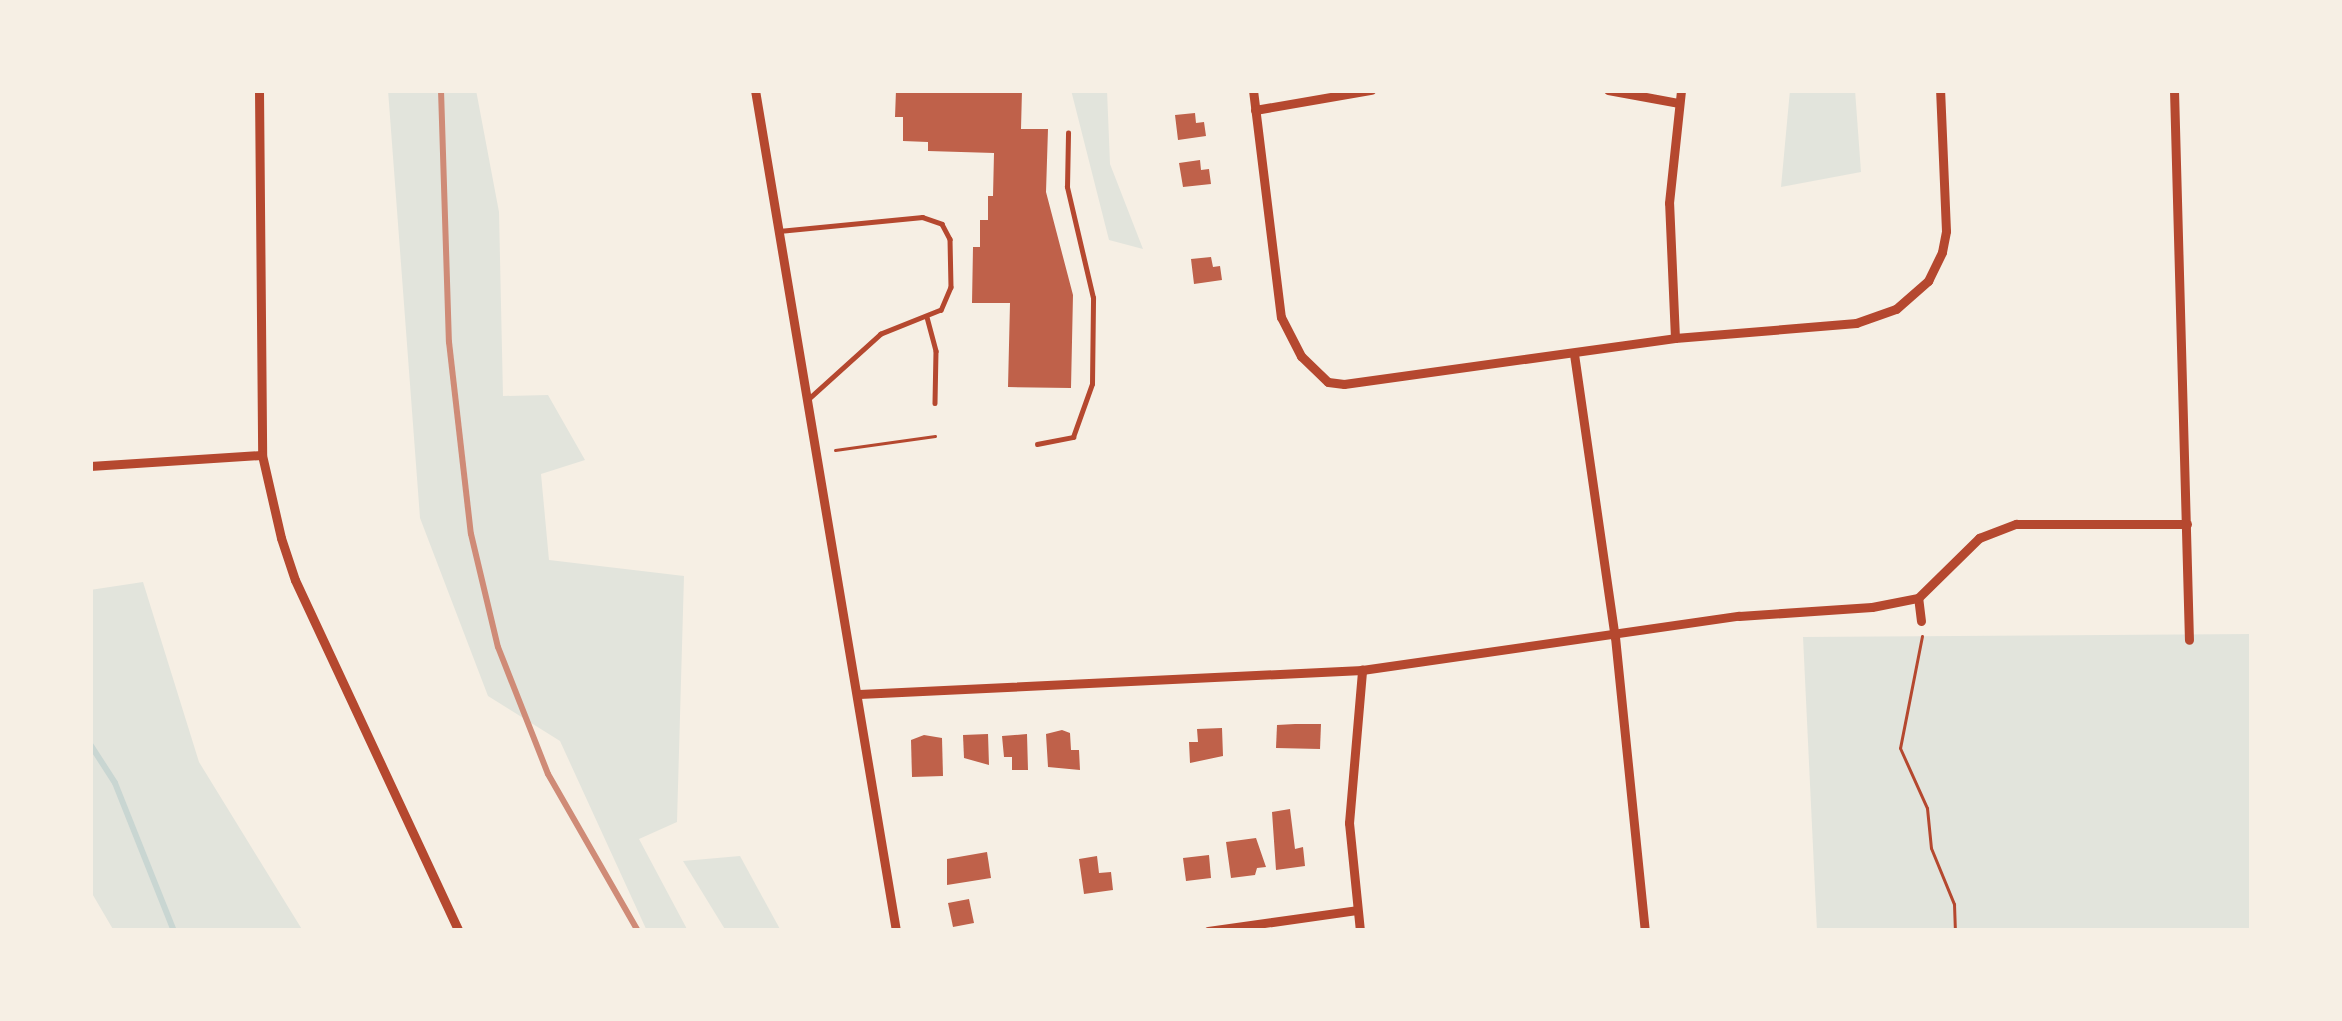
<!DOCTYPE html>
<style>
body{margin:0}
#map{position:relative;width:2342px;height:1021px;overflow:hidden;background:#f6efe4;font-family:Arial,sans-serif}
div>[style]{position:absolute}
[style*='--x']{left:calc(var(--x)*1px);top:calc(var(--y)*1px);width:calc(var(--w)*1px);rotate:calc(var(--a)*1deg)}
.green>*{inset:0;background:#e2e4dc}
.stream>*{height:6px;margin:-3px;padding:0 3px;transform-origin:3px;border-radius:3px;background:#c9d6d2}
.building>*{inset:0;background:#bf614a}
.path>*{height:3px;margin:-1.5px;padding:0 1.5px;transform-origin:1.5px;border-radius:1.5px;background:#b5482f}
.service>*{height:4.5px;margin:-2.25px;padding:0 2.25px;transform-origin:2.25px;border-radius:2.25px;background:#b5482f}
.minor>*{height:9px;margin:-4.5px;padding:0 4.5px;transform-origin:4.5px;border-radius:4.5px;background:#b5482f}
.rail>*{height:6px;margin:-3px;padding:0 3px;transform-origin:3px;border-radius:3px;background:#cf8b77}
span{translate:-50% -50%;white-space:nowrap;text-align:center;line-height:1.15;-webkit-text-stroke:12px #f6efe4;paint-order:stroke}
.frame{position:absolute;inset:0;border:93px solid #f6efe4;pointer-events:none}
</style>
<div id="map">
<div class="green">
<div style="clip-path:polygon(388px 90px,476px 90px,499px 212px,503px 396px,548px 395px,585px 460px,541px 474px,549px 560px,684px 576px,677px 822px,639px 839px,688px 931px,647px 931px,560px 741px,488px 696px,420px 518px)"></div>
<div style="clip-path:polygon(1071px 90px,1107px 90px,1110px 164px,1143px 249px,1109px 240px)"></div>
<div style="clip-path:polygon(1790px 90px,1855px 90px,1861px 172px,1781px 187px)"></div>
<div style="clip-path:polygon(143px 582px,199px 762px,303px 931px,114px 931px,90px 890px,90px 590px)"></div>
<div style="clip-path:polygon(2252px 634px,2252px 931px,1817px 931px,1803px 637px)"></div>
<div style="clip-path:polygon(740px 856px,781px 931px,726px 931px,683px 861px)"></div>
</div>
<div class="stream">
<div style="--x:90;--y:744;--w:46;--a:57.3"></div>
<div style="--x:115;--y:783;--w:159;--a:68.3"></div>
</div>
<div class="building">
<div style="clip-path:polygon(896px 90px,1022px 90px,1021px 129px,1048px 129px,1046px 192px,1073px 295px,1071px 388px,1008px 387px,1010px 303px,972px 303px,973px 247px,980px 247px,980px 220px,988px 220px,988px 196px,993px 196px,994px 153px,928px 151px,928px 142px,903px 141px,903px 117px,895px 117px)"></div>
<div style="clip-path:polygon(1195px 113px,1196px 123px,1204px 122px,1206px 136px,1178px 140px,1175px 115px)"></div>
<div style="clip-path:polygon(1200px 160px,1201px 170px,1209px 169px,1211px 184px,1183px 187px,1179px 163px)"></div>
<div style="clip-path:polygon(1211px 257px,1213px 267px,1220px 266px,1222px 280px,1194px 284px,1191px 259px)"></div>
<div style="clip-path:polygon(1295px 724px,1321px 724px,1320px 749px,1276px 748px,1277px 725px)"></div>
<div style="clip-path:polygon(1222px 728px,1223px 756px,1190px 763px,1189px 742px,1198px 742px,1197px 729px)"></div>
<div style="clip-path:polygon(1062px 730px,1070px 733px,1071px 750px,1079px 750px,1080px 770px,1048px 767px,1046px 734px)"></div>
<div style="clip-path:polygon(988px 734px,989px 765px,964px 758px,963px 735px)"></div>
<div style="clip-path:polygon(1027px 734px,1028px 770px,1012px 770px,1012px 757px,1004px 757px,1002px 736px)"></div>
<div style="clip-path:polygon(924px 735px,942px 738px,943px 776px,912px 777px,911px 740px)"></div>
<div style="clip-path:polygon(1290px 809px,1295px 849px,1303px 847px,1305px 866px,1276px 870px,1272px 812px)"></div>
<div style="clip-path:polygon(1256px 838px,1266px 867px,1257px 868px,1255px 875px,1231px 878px,1226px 842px)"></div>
<div style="clip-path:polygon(987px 852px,991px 878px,947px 885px,947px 859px)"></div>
<div style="clip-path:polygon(1209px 855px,1211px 878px,1186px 881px,1183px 858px)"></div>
<div style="clip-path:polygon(1097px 856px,1099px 873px,1111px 872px,1113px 890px,1084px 894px,1079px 859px)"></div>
<div style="clip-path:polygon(969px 899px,974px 923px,953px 927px,948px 903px)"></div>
</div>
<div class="path">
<div style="--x:835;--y:450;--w:101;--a:-8"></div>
<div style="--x:1922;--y:636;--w:114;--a:101.1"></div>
<div style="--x:1900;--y:748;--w:66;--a:65.8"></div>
<div style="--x:1927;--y:808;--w:40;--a:84.3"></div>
<div style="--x:1931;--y:848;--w:61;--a:67.7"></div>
<div style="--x:1954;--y:904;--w:27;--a:88"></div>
</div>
<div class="service">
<div style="--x:779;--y:231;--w:144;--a:-5.6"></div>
<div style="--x:922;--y:217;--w:21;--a:19"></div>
<div style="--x:942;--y:224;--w:17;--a:62"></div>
<div style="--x:950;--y:239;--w:48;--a:88.8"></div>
<div style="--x:951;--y:287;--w:25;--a:113"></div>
<div style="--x:941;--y:310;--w:65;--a:158.2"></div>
<div style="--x:881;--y:334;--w:98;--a:137.9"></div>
<div style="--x:927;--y:317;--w:35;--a:75"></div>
<div style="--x:936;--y:351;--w:52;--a:91.1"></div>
<div style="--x:1037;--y:444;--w:37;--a:-11"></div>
<div style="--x:1073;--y:437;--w:56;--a:-70.3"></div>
<div style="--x:1092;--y:384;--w:86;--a:-89.3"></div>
<div style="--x:1093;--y:298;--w:114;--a:-103.2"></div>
<div style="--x:1067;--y:187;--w:54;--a:-88.9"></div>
</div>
<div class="minor">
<div style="--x:259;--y:90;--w:365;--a:89.5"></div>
<div style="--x:262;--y:455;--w:85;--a:77.1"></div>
<div style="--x:281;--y:538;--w:44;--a:71.6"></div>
<div style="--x:295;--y:580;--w:387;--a:65"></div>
<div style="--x:755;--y:90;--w:853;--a:80.48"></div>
<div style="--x:1253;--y:90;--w:229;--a:83"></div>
<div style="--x:1281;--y:317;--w:44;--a:62.9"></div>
<div style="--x:1301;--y:356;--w:37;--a:44"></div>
<div style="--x:1328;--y:382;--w:16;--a:7"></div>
<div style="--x:1344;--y:384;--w:334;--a:-7.9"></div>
<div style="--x:1675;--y:338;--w:182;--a:-4.7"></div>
<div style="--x:1856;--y:323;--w:42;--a:-19.3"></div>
<div style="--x:1896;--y:309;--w:43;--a:-41.2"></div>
<div style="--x:1928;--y:281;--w:32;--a:-64"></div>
<div style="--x:1942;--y:252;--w:21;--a:-79"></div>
<div style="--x:1946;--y:231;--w:141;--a:-92.4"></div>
<div style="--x:1608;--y:90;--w:71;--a:10.5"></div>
<div style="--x:2174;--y:90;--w:550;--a:88.44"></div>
<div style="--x:1255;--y:110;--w:118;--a:-9.8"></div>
<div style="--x:1675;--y:338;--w:135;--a:-92.5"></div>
<div style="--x:1669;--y:203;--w:114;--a:-83.9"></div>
<div style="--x:1574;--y:354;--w:286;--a:81.8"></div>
<div style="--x:1615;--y:637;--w:296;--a:84.2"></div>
<div style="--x:90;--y:466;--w:172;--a:-3.7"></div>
<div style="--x:1921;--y:621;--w:23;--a:-97"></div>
<div style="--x:1918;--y:598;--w:86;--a:-44.5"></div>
<div style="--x:1979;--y:538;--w:40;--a:-21"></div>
<div style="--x:2016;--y:524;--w:171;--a:0"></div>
<div style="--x:859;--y:694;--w:504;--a:-2.73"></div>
<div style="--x:1362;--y:670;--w:381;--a:-8.2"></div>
<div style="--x:1739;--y:616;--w:133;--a:-3.9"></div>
<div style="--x:1872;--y:607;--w:47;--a:-11.1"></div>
<div style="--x:1208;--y:931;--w:150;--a:-8"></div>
<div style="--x:1360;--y:931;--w:109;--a:-95.8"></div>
<div style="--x:1349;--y:823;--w:154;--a:-85.1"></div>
</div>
<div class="rail">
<div style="--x:441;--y:90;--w:252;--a:88.2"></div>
<div style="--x:449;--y:342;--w:193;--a:83.5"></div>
<div style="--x:471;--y:534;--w:116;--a:76.6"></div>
<div style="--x:498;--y:647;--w:136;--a:68.5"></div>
<div style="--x:548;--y:774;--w:181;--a:60.2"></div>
</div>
<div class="frame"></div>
</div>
